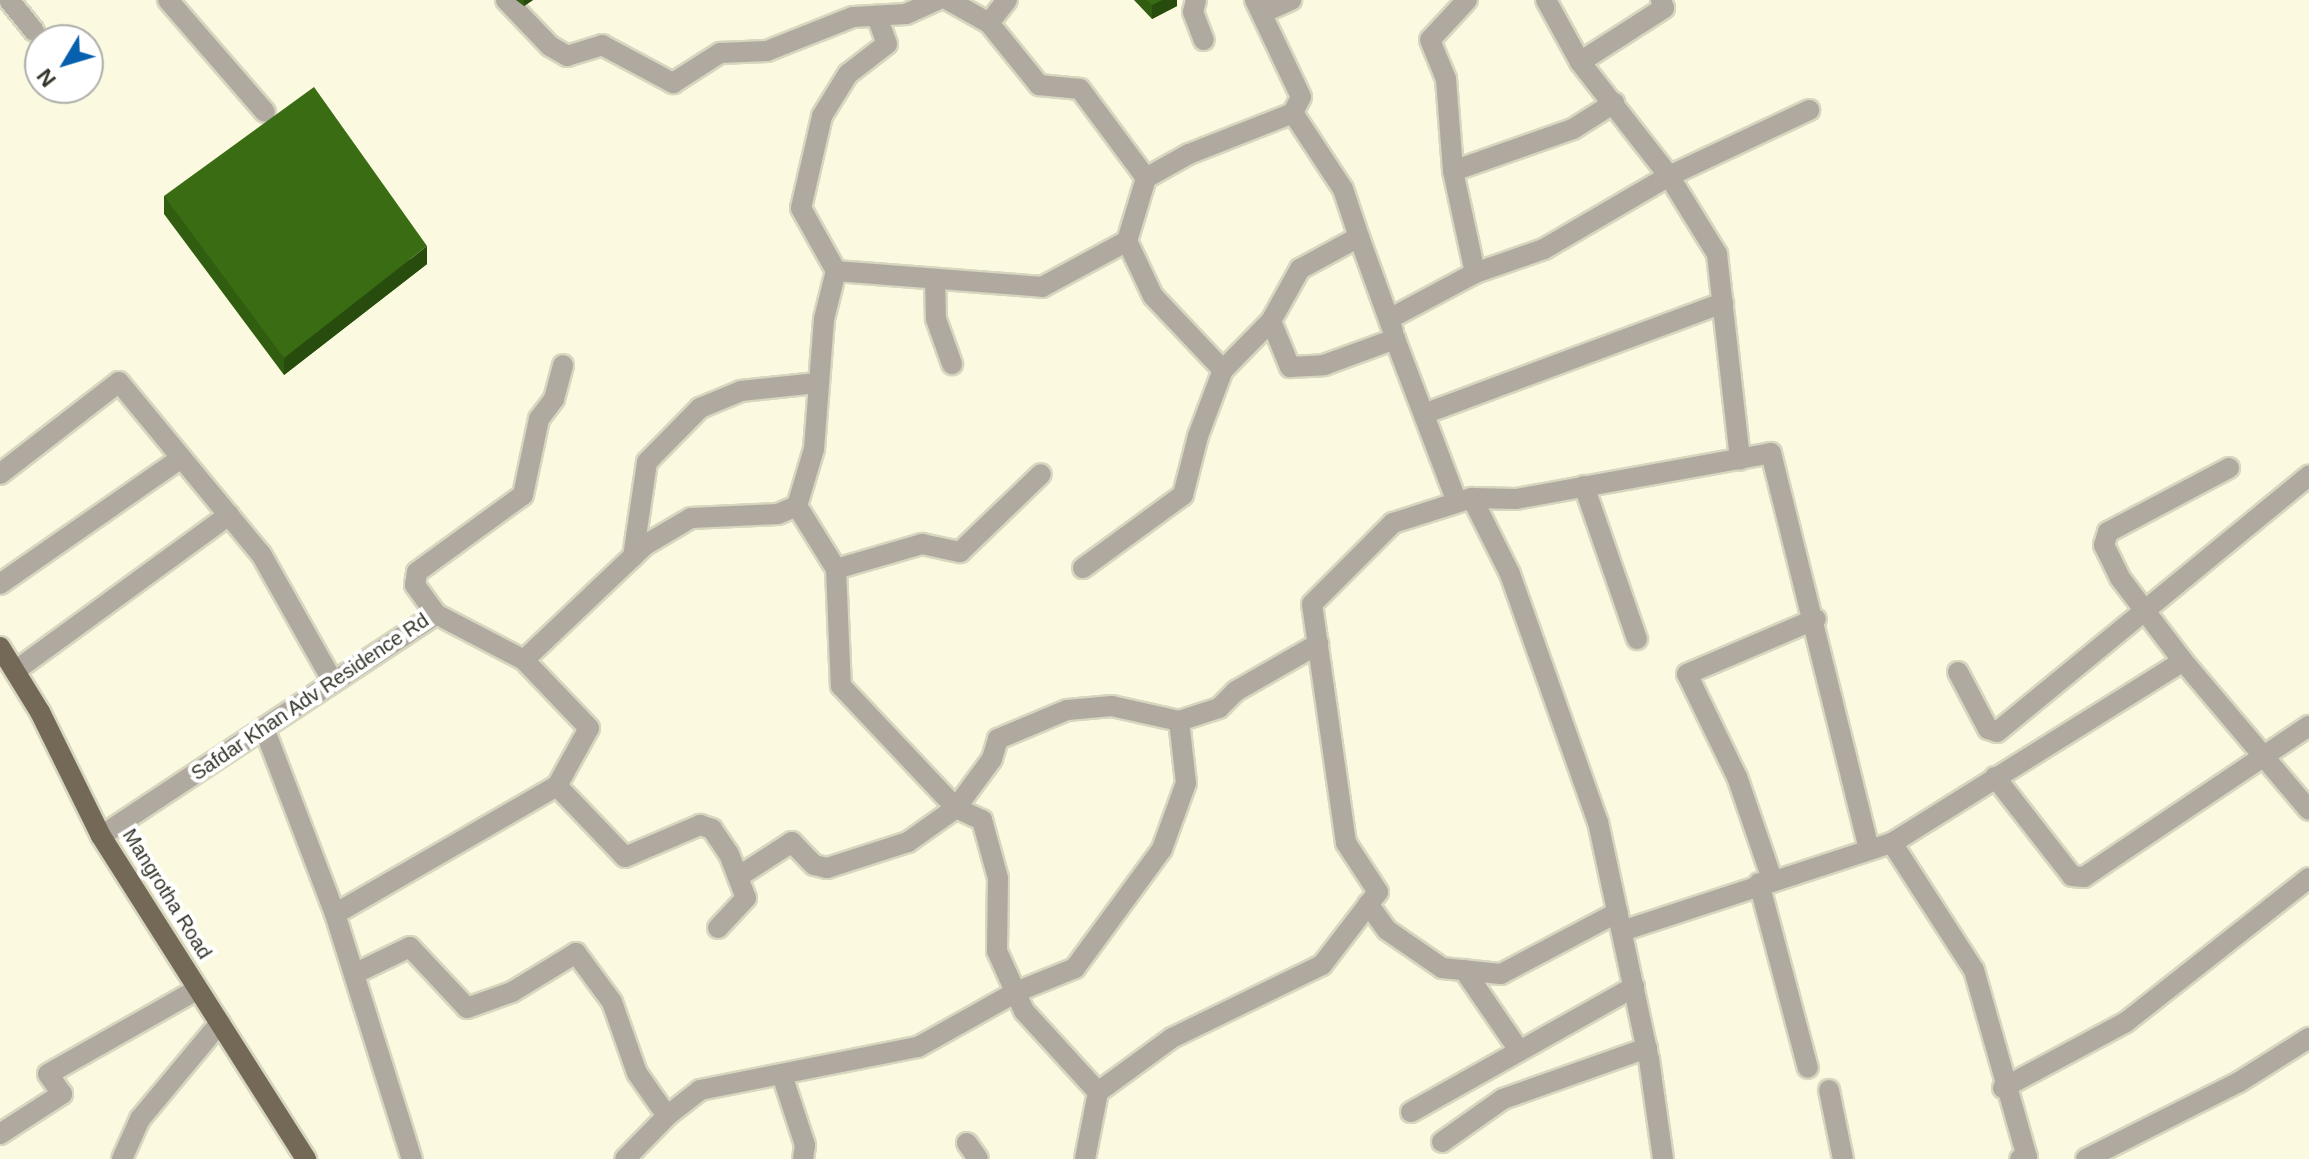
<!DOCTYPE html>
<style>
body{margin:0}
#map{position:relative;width:2309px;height:1159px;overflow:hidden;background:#fbfae0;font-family:Helvetica,sans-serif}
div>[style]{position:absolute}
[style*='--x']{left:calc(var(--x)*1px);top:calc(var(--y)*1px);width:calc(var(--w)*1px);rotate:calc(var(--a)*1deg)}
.roads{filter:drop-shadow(2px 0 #d7d6bf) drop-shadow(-2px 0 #d7d6bf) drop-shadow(0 2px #d7d6bf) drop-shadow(0 -2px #d7d6bf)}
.minor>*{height:20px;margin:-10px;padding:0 10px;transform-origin:10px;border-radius:10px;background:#b0a9a0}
.major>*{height:20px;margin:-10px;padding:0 10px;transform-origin:10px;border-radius:10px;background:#746857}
.wall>*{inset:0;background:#315d10}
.shaded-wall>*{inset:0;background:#284c0d}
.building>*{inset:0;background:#396c13}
span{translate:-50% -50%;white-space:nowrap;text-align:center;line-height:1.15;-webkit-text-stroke:8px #fff;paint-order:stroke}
.street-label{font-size:20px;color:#34342a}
.north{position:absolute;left:24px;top:24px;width:80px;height:80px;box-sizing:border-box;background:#fff;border:2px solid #aeaeaa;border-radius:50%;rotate:232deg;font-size:22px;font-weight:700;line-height:32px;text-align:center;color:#34342a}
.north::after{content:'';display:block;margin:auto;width:28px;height:36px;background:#0660ae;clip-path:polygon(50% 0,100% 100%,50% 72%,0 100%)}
</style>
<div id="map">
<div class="roads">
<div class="minor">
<div style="--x:9;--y:0;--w:40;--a:51"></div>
<div style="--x:168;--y:0;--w:148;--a:49.1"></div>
<div style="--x:506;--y:0;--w:64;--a:46.3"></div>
<div style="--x:550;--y:46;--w:20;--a:30"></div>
<div style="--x:567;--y:56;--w:37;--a:-17"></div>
<div style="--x:602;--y:45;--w:81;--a:28.2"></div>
<div style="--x:673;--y:83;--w:56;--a:-32.6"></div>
<div style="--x:720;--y:53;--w:47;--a:-2.4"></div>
<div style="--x:767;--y:51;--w:92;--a:-21.6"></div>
<div style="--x:853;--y:17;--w:53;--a:-3.2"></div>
<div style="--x:906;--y:14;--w:34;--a:-24"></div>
<div style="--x:948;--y:0;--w:47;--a:29.3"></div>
<div style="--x:989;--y:23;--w:29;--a:-52"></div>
<div style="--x:1196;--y:0;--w:12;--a:104"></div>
<div style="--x:1193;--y:12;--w:30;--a:69"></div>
<div style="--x:1255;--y:0;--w:107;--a:64.6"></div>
<div style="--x:1301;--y:97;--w:18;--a:117"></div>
<div style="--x:1467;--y:0;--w:54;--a:132.8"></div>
<div style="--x:1430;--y:40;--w:42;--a:67.7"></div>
<div style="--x:1446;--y:79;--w:92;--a:85.6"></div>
<div style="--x:1453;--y:171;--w:104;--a:77.8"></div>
<div style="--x:1546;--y:0;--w:71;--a:61.3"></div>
<div style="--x:1580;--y:62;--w:145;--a:52"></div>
<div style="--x:1669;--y:176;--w:155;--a:-25.2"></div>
<div style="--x:1262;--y:13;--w:32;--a:-24"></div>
<div style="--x:989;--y:23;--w:80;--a:51.1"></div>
<div style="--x:1039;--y:85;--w:41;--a:5.6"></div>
<div style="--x:1080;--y:89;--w:111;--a:53.4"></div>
<div style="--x:1580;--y:62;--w:100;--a:-32.7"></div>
<div style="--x:1664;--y:8;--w:9;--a:-111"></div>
<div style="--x:1453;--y:171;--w:127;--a:-19.3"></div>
<div style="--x:1573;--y:129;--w:49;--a:-32.4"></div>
<div style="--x:836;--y:271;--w:207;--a:4.4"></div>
<div style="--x:1042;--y:287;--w:97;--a:-28.4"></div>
<div style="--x:935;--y:279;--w:40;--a:88.6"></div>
<div style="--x:936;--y:319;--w:48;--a:70.4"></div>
<div style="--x:1389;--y:319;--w:98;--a:-28.1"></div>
<div style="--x:1475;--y:273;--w:73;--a:-19.2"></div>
<div style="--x:1544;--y:249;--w:145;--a:-30.3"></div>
<div style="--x:1669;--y:176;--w:92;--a:58.4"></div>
<div style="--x:1717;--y:254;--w:207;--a:83.6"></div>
<div style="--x:1271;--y:321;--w:60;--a:-60.9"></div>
<div style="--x:1300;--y:269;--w:67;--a:-28.5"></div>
<div style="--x:1359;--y:237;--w:100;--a:70.1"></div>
<div style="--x:1223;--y:370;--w:102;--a:-133.4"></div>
<div style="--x:1153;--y:296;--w:61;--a:-115.3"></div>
<div style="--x:1127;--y:241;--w:66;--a:-73.2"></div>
<div style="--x:1146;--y:178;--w:49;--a:-29.2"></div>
<div style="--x:1189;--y:154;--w:112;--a:-21.5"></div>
<div style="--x:1293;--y:113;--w:91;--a:56.7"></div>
<div style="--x:1343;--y:189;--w:51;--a:71.6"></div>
<div style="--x:1424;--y:414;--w:319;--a:-20.4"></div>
<div style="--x:2229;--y:468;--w:137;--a:152.1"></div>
<div style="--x:2108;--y:532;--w:14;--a:107"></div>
<div style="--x:2104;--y:545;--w:37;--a:64"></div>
<div style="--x:2120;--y:578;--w:104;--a:52.8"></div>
<div style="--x:2183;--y:661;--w:195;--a:49.8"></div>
<div style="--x:0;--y:474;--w:150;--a:-37.7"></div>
<div style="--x:119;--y:382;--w:223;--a:50.5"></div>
<div style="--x:261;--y:554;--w:147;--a:60.6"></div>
<div style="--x:1584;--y:486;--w:162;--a:70.9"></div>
<div style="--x:1472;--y:498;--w:44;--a:1.3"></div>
<div style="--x:1516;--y:499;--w:259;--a:-10.2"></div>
<div style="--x:1771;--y:453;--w:409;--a:76.1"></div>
<div style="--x:797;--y:506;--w:74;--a:58.2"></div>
<div style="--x:836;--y:569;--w:117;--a:87.6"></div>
<div style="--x:841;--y:686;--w:168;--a:46.7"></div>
<div style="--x:956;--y:808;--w:29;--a:25"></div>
<div style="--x:982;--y:820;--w:60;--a:74.6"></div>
<div style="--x:998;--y:878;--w:73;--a:90.8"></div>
<div style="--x:997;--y:951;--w:66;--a:65.8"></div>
<div style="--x:1024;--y:1011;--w:110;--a:47.6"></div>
<div style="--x:1098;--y:1092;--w:68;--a:101"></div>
<div style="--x:633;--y:557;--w:96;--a:-81.6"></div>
<div style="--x:647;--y:462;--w:76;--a:-45.5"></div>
<div style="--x:700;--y:408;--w:44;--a:-22.5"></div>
<div style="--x:741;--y:391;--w:76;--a:-6"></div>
<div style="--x:1083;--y:568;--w:124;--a:-36.1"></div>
<div style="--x:1183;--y:495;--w:61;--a:-75.7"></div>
<div style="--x:1198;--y:436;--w:71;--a:-69.3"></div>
<div style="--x:1223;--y:370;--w:69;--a:-45.6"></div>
<div style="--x:1271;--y:321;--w:50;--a:67.6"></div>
<div style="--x:1290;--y:367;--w:34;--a:-3"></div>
<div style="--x:1324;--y:365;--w:76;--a:-20.1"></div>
<div style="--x:1395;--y:339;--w:174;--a:69.2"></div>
<div style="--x:836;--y:569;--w:90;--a:-16.2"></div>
<div style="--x:922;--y:544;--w:39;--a:12"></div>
<div style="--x:960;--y:552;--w:112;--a:-43.9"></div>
<div style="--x:0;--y:584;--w:221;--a:-34.8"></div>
<div style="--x:436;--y:614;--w:36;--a:-126"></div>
<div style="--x:415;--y:585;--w:13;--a:-81"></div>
<div style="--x:417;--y:572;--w:131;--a:-36"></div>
<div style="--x:523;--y:495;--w:78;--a:-78.1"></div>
<div style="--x:539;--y:419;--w:25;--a:-53"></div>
<div style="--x:554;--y:399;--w:35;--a:-75"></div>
<div style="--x:15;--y:671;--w:265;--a:-36.1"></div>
<div style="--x:1958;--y:672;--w:64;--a:62.2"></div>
<div style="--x:1988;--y:729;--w:9;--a:18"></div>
<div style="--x:1997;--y:732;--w:404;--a:-39.4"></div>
<div style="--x:1179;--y:721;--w:42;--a:-18"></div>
<div style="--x:1219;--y:708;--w:24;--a:-45"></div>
<div style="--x:1236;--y:691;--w:95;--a:-29.8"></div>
<div style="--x:264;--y:728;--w:199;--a:69.1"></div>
<div style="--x:335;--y:914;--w:257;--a:72.6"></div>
<div style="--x:1995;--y:777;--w:125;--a:52.1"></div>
<div style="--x:2072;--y:876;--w:12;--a:5"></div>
<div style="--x:2084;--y:877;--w:271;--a:-33.9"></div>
<div style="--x:557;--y:786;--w:98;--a:46.2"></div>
<div style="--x:625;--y:857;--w:82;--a:-23.1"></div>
<div style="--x:700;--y:825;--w:13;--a:18"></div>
<div style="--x:712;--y:829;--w:30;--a:56"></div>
<div style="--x:729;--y:854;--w:47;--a:68.9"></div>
<div style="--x:746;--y:898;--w:41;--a:133"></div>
<div style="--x:101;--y:836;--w:402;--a:-33.5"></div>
<div style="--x:436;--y:614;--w:99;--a:27.6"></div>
<div style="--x:524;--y:660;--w:167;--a:-43.5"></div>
<div style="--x:645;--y:545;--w:53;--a:-30.4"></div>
<div style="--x:691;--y:518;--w:87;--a:-2.6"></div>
<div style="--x:778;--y:514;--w:21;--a:-23"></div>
<div style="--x:797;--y:506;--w:59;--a:-73.4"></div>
<div style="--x:814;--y:449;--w:130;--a:-85.6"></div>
<div style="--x:824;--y:319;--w:49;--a:-76"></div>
<div style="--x:836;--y:271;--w:72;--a:-119.1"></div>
<div style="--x:801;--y:208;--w:94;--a:-77.1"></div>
<div style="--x:822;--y:116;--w:49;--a:-58.2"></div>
<div style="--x:848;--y:74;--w:49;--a:-37.6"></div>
<div style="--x:887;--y:44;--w:30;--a:-110"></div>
<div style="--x:1892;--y:843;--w:343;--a:-32"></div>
<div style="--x:1772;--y:879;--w:108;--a:-108.9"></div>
<div style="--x:1737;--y:777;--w:114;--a:-115.9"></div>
<div style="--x:1687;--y:674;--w:140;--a:-23.1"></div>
<div style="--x:1759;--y:883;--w:191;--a:75.2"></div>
<div style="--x:1368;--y:904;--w:32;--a:54"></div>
<div style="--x:1387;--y:930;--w:67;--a:34.6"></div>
<div style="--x:1442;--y:968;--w:59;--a:5.8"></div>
<div style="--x:1501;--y:974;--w:132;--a:-27.9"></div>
<div style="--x:335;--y:914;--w:256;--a:-30"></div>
<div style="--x:557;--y:786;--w:66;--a:-61.1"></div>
<div style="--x:589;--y:728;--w:94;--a:-133.7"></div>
<div style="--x:1622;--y:931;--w:284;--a:-18.1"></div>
<div style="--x:1892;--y:843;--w:151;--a:57.2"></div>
<div style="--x:1974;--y:970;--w:194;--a:74.2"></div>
<div style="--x:2027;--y:1157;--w:7;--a:164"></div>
<div style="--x:1464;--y:970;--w:96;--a:55.6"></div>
<div style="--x:354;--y:974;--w:62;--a:-25.7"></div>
<div style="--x:410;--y:947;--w:83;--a:46.9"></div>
<div style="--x:467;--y:1008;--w:48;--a:-19.6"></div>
<div style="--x:512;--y:992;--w:75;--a:-31.4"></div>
<div style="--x:576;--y:953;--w:61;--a:53.7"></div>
<div style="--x:612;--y:1002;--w:75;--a:70.6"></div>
<div style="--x:637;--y:1073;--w:52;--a:55.1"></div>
<div style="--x:667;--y:1116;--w:60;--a:134.3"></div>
<div style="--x:782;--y:1075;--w:74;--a:71.8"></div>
<div style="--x:805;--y:1145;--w:14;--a:98"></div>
<div style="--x:2003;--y:1088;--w:140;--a:-28.2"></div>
<div style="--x:2126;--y:1022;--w:233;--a:-38.2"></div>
<div style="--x:1829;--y:1090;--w:70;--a:78.5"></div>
<div style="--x:1098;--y:1092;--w:92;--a:-36.1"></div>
<div style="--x:1172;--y:1038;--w:167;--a:-26"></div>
<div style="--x:1322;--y:965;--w:92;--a:-52.5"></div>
<div style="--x:1378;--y:892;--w:59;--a:-123.1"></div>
<div style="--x:1346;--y:843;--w:241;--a:-98.1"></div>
<div style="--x:1312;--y:604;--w:115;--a:-45"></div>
<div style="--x:1393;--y:523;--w:83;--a:-17.6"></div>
<div style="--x:1472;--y:498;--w:85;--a:63.4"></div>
<div style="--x:1510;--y:574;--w:263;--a:70.5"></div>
<div style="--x:1598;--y:822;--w:242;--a:77.9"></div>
<div style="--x:1649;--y:1059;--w:101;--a:82"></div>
<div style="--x:1411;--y:1112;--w:256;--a:-29.3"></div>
<div style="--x:667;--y:1116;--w:42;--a:-38.2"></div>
<div style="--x:700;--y:1090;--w:222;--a:-11.2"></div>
<div style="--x:918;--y:1047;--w:112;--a:-29.3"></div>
<div style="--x:1016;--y:992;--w:64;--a:-22.1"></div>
<div style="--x:1075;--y:968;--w:147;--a:-53.8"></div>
<div style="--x:1162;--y:849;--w:70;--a:-70"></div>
<div style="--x:1186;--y:783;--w:62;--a:-96.4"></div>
<div style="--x:1179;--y:721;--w:69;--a:-167.4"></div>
<div style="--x:1112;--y:706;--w:45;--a:174.9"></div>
<div style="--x:1067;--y:710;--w:75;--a:157.2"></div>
<div style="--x:998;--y:739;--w:21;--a:107"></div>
<div style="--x:992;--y:759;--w:61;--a:126.3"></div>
<div style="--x:956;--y:808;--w:59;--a:144.7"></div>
<div style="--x:908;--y:842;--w:85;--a:162.2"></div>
<div style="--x:827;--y:868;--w:13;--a:-167"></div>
<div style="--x:814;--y:865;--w:32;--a:-134"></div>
<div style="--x:792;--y:842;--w:64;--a:147.1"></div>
<div style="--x:0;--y:1134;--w:74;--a:-32.8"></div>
<div style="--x:62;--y:1094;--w:24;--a:-125"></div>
<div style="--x:48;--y:1074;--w:172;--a:-29.5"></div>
<div style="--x:1442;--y:1142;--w:75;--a:-35.2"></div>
<div style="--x:1503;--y:1099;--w:153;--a:-19.5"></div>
<div style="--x:967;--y:1143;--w:19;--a:55"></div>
<div style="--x:122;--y:1159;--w:44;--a:-65.8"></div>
<div style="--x:140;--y:1119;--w:125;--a:-50.2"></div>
<div style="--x:2086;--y:1159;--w:171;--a:-26.7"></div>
<div style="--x:2239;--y:1082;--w:83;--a:-32.2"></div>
</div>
<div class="major">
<div style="--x:0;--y:647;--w:76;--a:58.4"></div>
<div style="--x:40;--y:712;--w:138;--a:63.8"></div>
<div style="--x:101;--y:836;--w:383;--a:57.6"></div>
</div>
</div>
<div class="wall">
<div style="clip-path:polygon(516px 0,533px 0,524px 6px)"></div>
<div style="clip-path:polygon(1134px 0,1177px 0,1177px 6px,1152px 19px)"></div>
<div style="clip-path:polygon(164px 196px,427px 264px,284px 375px,164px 214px)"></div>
</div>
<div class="shaded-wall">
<div style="clip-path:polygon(524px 0,533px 0,524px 6px)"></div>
<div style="clip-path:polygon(1162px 0,1177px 0,1177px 6px,1152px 19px,1152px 5px)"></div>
<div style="clip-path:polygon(427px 246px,427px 264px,284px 375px,284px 358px)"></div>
</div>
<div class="building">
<div style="clip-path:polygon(1147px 0,1162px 0,1152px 5px)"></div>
<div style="clip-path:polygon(314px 87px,427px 246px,284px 358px,164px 196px)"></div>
</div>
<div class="street-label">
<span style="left:310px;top:697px;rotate:-34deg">Safdar Khan Adv Residence Rd</span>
<span style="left:167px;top:894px;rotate:58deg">Mangrotha Road</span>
</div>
<div class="north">N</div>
</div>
